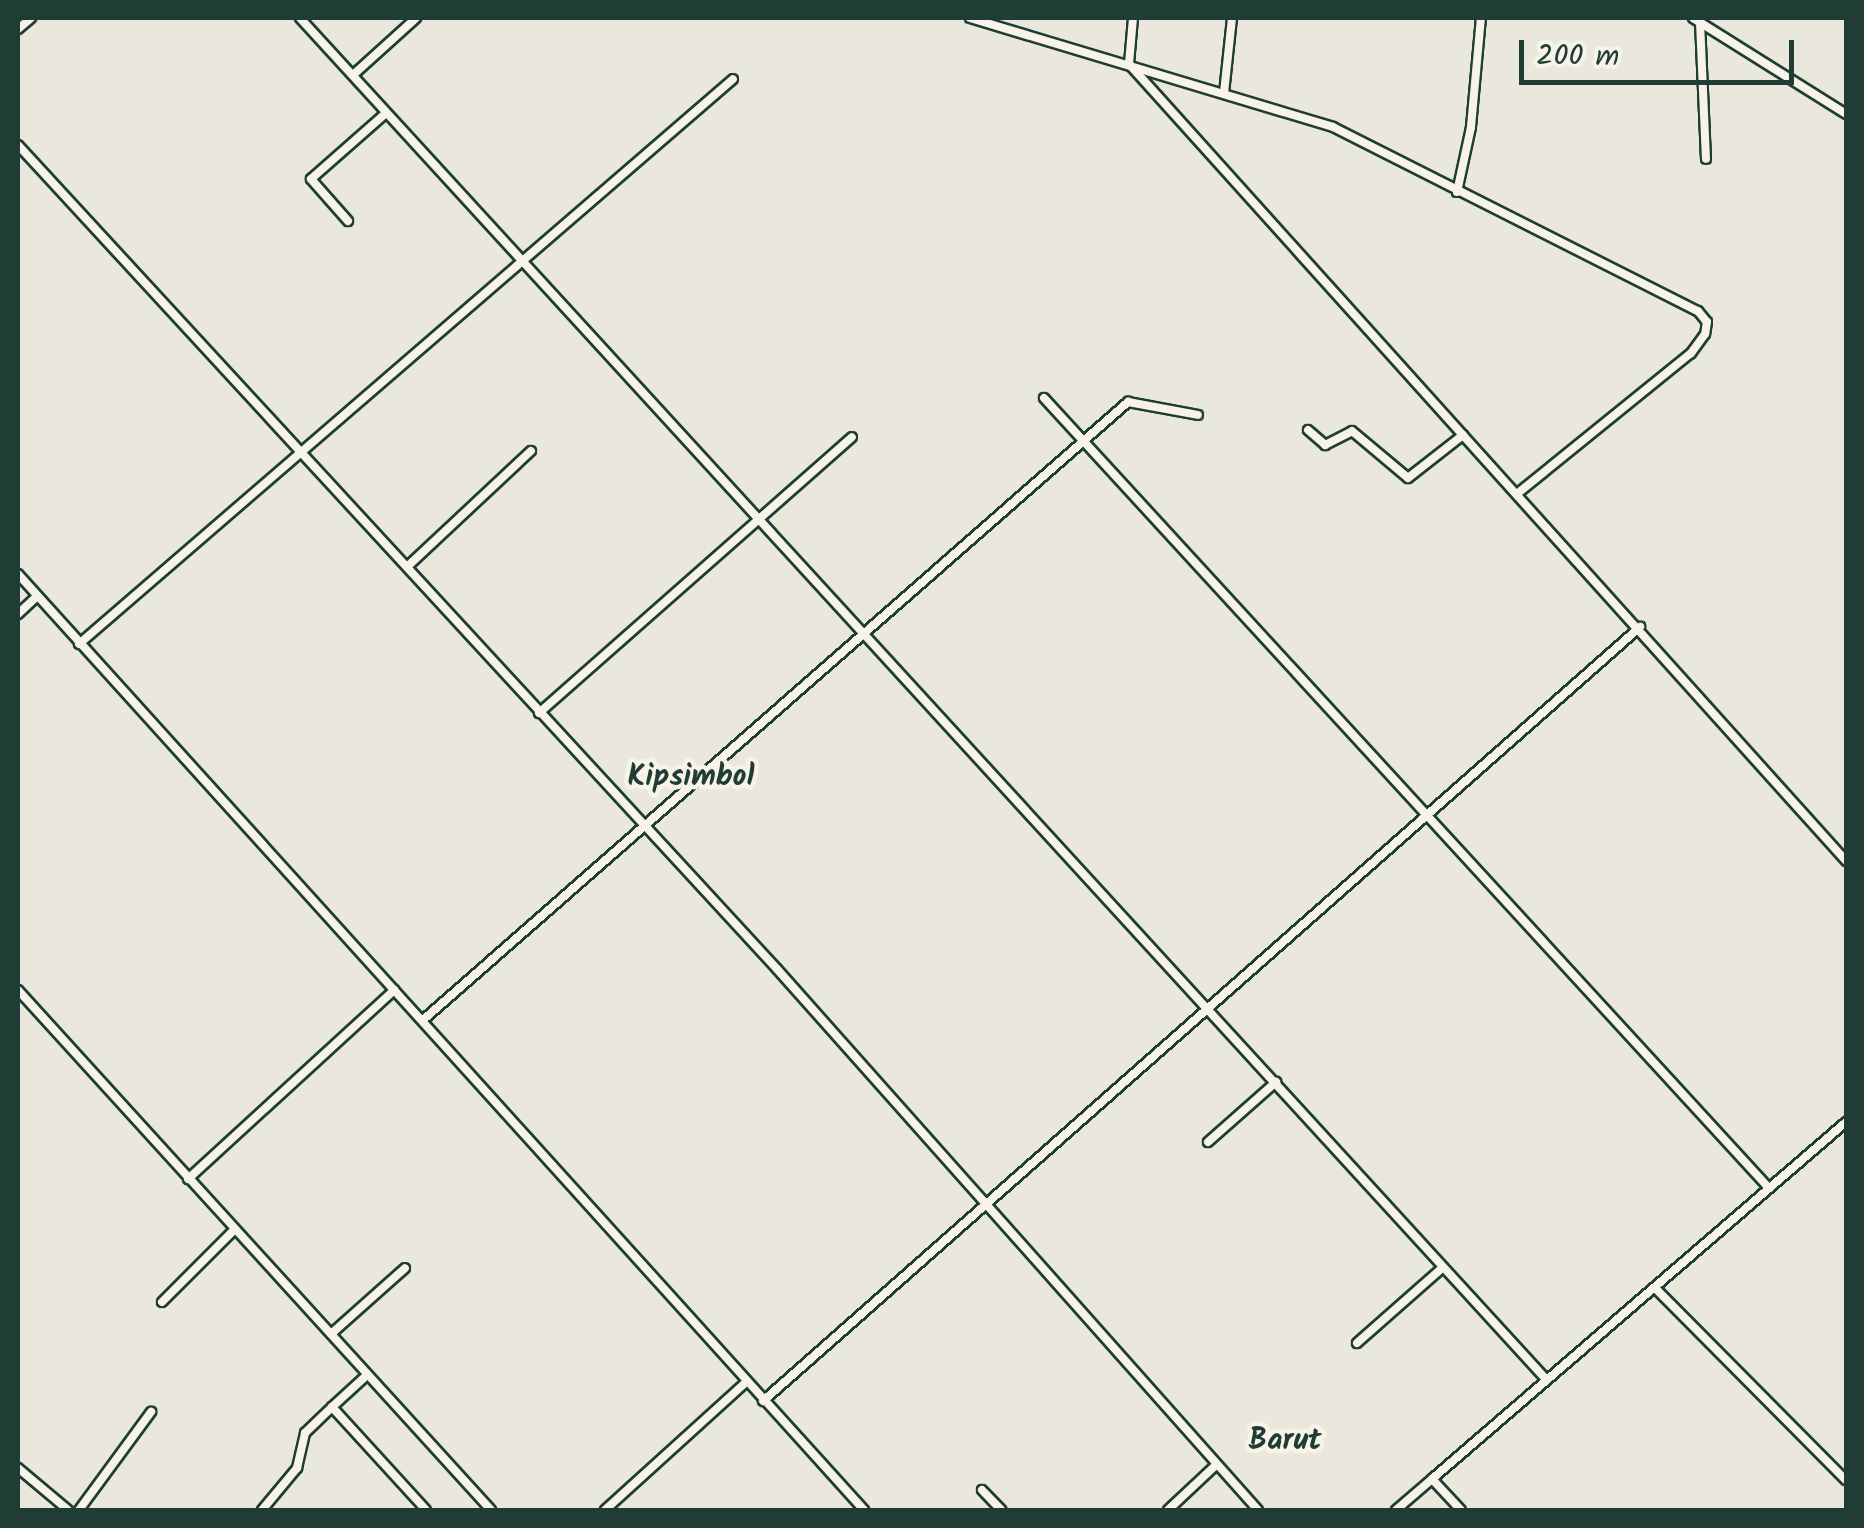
<!DOCTYPE html>
<style>
body{margin:0}
#map{position:relative;width:1864px;height:1528px;overflow:hidden;background:#eae8dd;font-family:Kalam,sans-serif}
div>[style]{position:absolute}
[style*='--x']{left:calc(var(--x)*1px);top:calc(var(--y)*1px);width:calc(var(--w)*1px);rotate:calc(var(--a)*1deg)}
.roads{filter:drop-shadow(2px 0 #1f3d34) drop-shadow(-2px 0 #1f3d34) drop-shadow(0 2px #1f3d34) drop-shadow(0 -2px #1f3d34)}
.minor>*{height:8px;margin:-4px;padding:0 4px;transform-origin:4px;border-radius:4px;background:#f7f3e8}
span{translate:-50% -50%;white-space:nowrap;text-align:center;line-height:1.15;-webkit-text-stroke:9px #f7f3e8;paint-order:stroke}
.quarter-label{font-size:30px;color:#1f3d34;font-weight:700}
.frame{position:absolute;inset:0;border:20px solid #1f3d34;pointer-events:none}
.scale{position:absolute;left:1519px;top:40px;width:275px;height:45px;box-sizing:border-box;border:5px solid #1f3d34;border-top:0;padding-left:12px;font-size:30px;line-height:35px;white-space:nowrap;color:#1f3d34;-webkit-text-stroke:8px #f7f3e8;paint-order:stroke}
</style>
<div id="map">
<div class="roads">
<div class="minor">
<div style="--x:300;--y:18;--w:1845;--a:47.53"></div>
<div style="--x:970;--y:18;--w:379;--a:16.7"></div>
<div style="--x:1333;--y:127;--w:409;--a:26.8"></div>
<div style="--x:1698;--y:311;--w:14;--a:51"></div>
<div style="--x:1707;--y:322;--w:12;--a:99"></div>
<div style="--x:1705;--y:334;--w:24;--a:126"></div>
<div style="--x:1691;--y:353;--w:224;--a:141"></div>
<div style="--x:1133;--y:18;--w:46;--a:95"></div>
<div style="--x:1129;--y:64;--w:1072;--a:48.02"></div>
<div style="--x:1693;--y:18;--w:181;--a:32.1"></div>
<div style="--x:1700;--y:22;--w:137;--a:87.5"></div>
<div style="--x:18;--y:29;--w:17;--a:-40"></div>
<div style="--x:353;--y:75;--w:85;--a:-42.1"></div>
<div style="--x:1224;--y:93;--w:75;--a:-83.9"></div>
<div style="--x:18;--y:145;--w:1120;--a:47.35"></div>
<div style="--x:777;--y:969;--w:724;--a:48.36"></div>
<div style="--x:1457;--y:192;--w:66;--a:-77.8"></div>
<div style="--x:1471;--y:127;--w:109;--a:-84.8"></div>
<div style="--x:348;--y:221;--w:56;--a:-131.4"></div>
<div style="--x:311;--y:179;--w:98;--a:-41.3"></div>
<div style="--x:1044;--y:398;--w:1072;--a:47.46"></div>
<div style="--x:1308;--y:430;--w:23;--a:41"></div>
<div style="--x:1325;--y:445;--w:30;--a:-27"></div>
<div style="--x:1352;--y:431;--w:73;--a:40"></div>
<div style="--x:1408;--y:478;--w:70;--a:-38"></div>
<div style="--x:409;--y:565;--w:167;--a:-43.1"></div>
<div style="--x:18;--y:574;--w:1262;--a:47.89"></div>
<div style="--x:18;--y:614;--w:26;--a:-43"></div>
<div style="--x:79;--y:644;--w:864;--a:-40.82"></div>
<div style="--x:539;--y:713;--w:417;--a:-41.4"></div>
<div style="--x:18;--y:990;--w:703;--a:47.71"></div>
<div style="--x:423;--y:1020;--w:938;--a:-41.24"></div>
<div style="--x:1128;--y:402;--w:71;--a:10.5"></div>
<div style="--x:1208;--y:1142;--w:91;--a:-41.4"></div>
<div style="--x:188;--y:1179;--w:280;--a:-42.5"></div>
<div style="--x:1656;--y:1289;--w:269;--a:45.2"></div>
<div style="--x:162;--y:1302;--w:103;--a:-45"></div>
<div style="--x:331;--y:1334;--w:99;--a:-41.7"></div>
<div style="--x:1357;--y:1343;--w:112;--a:-41.4"></div>
<div style="--x:367;--y:1375;--w:47;--a:137.6"></div>
<div style="--x:332;--y:1407;--w:139;--a:47.6"></div>
<div style="--x:763;--y:1401;--w:1170;--a:-41.43"></div>
<div style="--x:18;--y:1468;--w:65;--a:40"></div>
<div style="--x:1432;--y:1479;--w:547;--a:-40.77"></div>
<div style="--x:982;--y:1490;--w:28;--a:46"></div>
<div style="--x:79;--y:1510;--w:122;--a:-53.7"></div>
<div style="--x:262;--y:1510;--w:55;--a:-50.2"></div>
<div style="--x:297;--y:1468;--w:36;--a:-77"></div>
<div style="--x:305;--y:1433;--w:37;--a:-44"></div>
<div style="--x:605;--y:1510;--w:190;--a:-42.2"></div>
<div style="--x:1168;--y:1510;--w:66;--a:-43.2"></div>
<div style="--x:1396;--y:1510;--w:48;--a:-40.7"></div>
<div style="--x:1432;--y:1479;--w:42;--a:46.9"></div>
</div>
</div>
<div class="quarter-label">
<span style="left:691px;top:777px">Kipsimbol</span>
<span style="left:1285px;top:1441px">Barut</span>
</div>
<div class="frame"></div>
<div class="scale">200 m</div>
</div>
